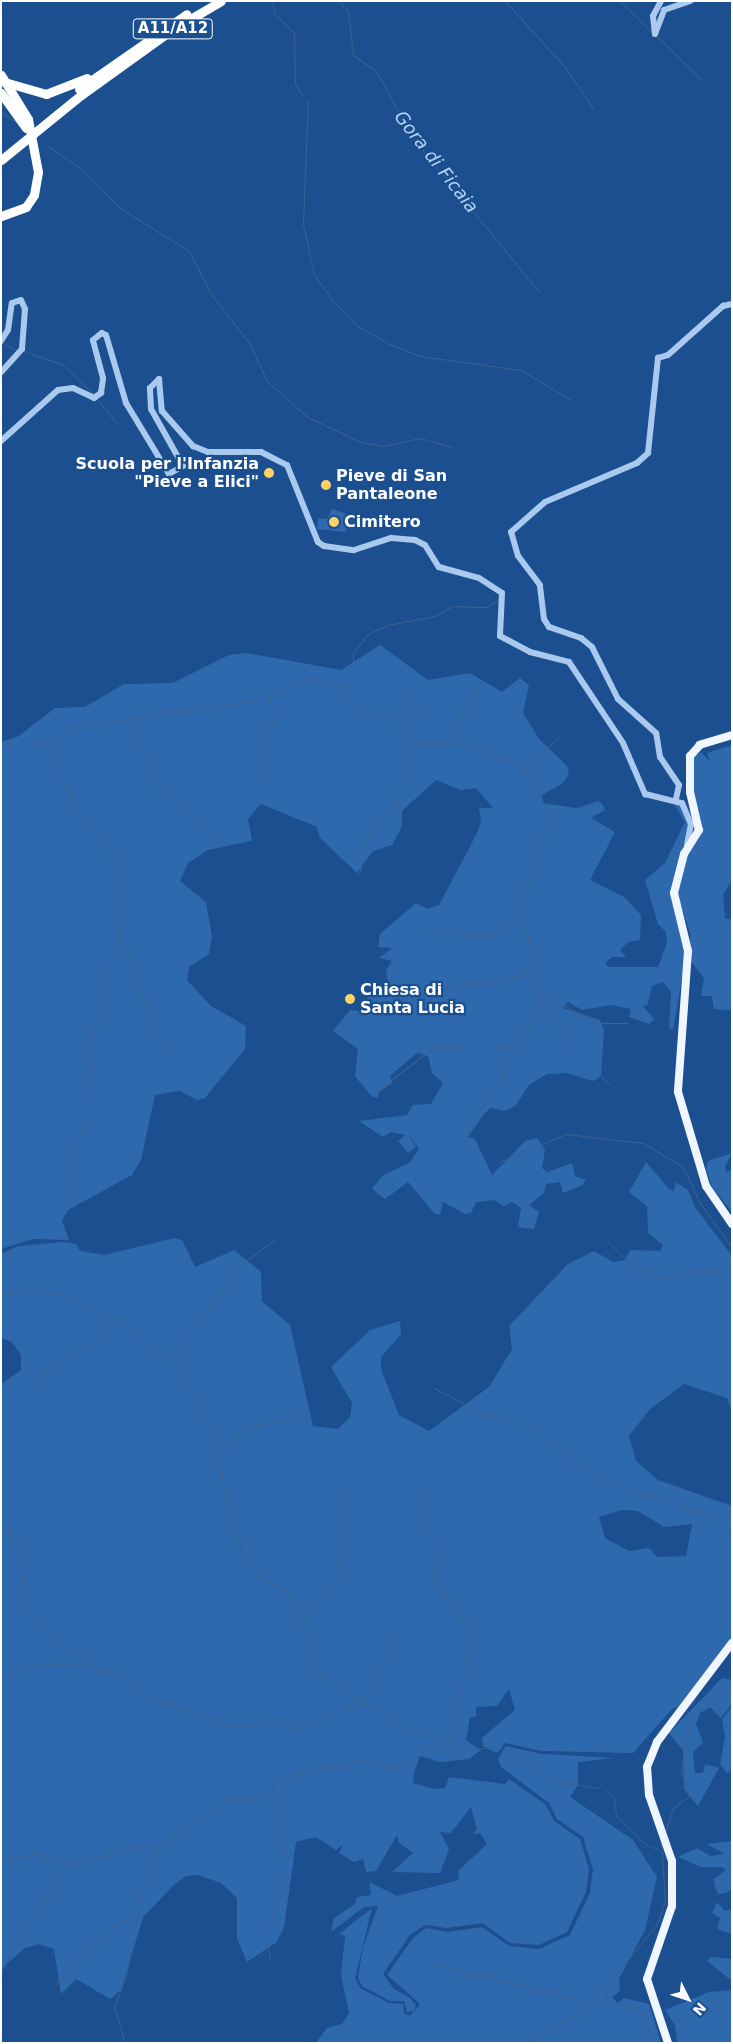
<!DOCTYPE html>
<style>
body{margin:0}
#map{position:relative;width:733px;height:2044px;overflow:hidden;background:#1b4f8f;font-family:"DejaVu Sans",sans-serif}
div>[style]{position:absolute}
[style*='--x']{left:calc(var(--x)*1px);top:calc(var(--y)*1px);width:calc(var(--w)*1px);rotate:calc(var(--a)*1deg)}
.green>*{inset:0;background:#2e69ad}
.stream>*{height:1px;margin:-0.5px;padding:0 0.5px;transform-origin:0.5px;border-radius:0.5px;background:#3c6290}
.minor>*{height:6px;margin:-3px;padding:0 3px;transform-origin:3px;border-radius:3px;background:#a9c9ee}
.major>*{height:8px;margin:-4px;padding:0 4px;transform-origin:4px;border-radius:4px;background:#f0f6ff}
.highway>*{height:9px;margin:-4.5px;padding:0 4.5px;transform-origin:4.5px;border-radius:4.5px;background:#fff}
.highway-bridge>*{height:9px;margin:-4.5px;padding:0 4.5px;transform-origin:4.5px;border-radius:4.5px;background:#fff}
.dots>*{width:14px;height:14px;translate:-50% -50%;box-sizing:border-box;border:2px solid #1b4f8f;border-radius:50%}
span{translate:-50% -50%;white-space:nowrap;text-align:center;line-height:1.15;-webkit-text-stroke:4.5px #1b4f8f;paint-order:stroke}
.shield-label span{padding:1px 4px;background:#1b4f8f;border:1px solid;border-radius:4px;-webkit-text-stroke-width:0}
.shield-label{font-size:15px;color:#fff;font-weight:700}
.poi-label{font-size:16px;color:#fff;font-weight:700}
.right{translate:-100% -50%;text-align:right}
.left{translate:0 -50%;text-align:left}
.water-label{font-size:18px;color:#b5d3f5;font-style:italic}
.frame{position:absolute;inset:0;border:2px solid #fff;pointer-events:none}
.north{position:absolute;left:663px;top:1974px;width:50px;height:50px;-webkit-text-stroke:4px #1b4f8f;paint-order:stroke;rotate:131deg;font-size:14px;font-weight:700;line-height:20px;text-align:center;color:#fff}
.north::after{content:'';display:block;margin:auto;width:18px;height:22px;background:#fff;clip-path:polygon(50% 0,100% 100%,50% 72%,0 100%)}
</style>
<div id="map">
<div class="green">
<div style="clip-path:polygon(332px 509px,353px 516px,345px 532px,317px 529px,318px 518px,327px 519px)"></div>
<div style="clip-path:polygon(380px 645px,428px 680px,470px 673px,502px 692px,520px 678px,529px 685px,523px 713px,539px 739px,567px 766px,569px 774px,562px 784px,542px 795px,542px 803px,577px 808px,598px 801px,602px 804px,605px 810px,591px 818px,615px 832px,590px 880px,624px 897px,641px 915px,640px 940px,628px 942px,620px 950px,626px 957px,612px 957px,605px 963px,608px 967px,658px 967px,667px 943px,666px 932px,658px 924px,645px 880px,665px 863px,685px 822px,672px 801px,680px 804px,689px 825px,672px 893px,685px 934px,685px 960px,673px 1030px,669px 1028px,671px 992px,663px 982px,652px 986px,647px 1006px,642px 1005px,654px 1019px,649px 1024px,629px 1017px,631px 1009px,611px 1005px,582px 1010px,568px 1002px,563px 1008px,600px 1020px,604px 1030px,601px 1076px,593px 1081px,567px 1073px,547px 1074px,529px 1085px,515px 1106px,505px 1111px,491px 1108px,483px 1115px,468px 1137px,475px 1139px,492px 1175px,525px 1141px,537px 1138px,545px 1150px,542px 1168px,547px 1172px,572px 1163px,575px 1176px,586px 1180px,583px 1185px,563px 1193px,560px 1182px,546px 1184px,544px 1193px,529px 1205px,539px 1212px,534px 1229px,518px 1227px,521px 1208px,512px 1202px,504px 1206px,494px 1200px,476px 1202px,471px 1213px,465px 1214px,443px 1202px,440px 1214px,435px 1214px,408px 1182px,385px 1199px,372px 1189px,382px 1176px,409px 1163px,419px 1149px,408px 1133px,416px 1147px,408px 1153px,398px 1141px,405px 1135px,391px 1132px,383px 1137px,359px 1121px,407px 1115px,413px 1105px,431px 1104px,443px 1083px,432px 1073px,428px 1056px,417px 1053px,390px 1076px,392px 1083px,378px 1093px,379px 1098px,372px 1097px,355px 1076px,358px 1049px,333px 1031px,350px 1010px,364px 1012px,369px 991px,389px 991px,386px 971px,392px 961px,379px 958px,392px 948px,378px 947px,380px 934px,416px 903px,427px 909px,439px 905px,476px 835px,481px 822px,479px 808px,493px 808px,476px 788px,461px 790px,436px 780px,402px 811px,402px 826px,392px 845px,373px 851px,357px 873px,320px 838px,317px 827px,261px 804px,248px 819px,252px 841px,208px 850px,188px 863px,180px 881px,206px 902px,212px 937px,209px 954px,189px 967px,187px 980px,211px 1006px,246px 1026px,245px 1049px,205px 1098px,197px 1100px,180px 1091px,155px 1095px,141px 1160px,132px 1175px,68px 1210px,62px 1221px,69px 1240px,33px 1239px,1px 1249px,1px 742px,19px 736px,55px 708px,85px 707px,124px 684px,173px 683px,229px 655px,247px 653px,341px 670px)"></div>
<div style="clip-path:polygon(732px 745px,732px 881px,723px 894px,725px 918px,732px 920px,732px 1010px,714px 1009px,712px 996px,701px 996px,704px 978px,689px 959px,690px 933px,677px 893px,687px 855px,701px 830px,693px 792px,692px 757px,701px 752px,710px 761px,707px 753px)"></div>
<div style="clip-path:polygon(732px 1153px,725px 1167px,726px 1172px,732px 1170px,732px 1212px,712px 1187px,706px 1169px,708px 1161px)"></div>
<div style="clip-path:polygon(evenodd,646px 1162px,669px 1189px,674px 1191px,676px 1182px,688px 1190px,695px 1207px,732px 1256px,732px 1414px,727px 1398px,684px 1384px,650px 1409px,629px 1436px,636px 1461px,658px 1480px,732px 1506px,732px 1638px,682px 1705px,672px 1709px,633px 1753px,542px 1751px,505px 1743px,497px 1753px,483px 1746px,482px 1738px,515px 1710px,509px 1689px,497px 1706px,476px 1707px,476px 1716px,470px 1718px,466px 1740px,481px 1750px,469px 1759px,440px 1762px,420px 1756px,414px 1773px,413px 1783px,434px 1789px,445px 1788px,449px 1777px,505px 1784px,509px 1779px,546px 1805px,554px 1821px,580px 1839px,589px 1869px,586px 1892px,567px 1932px,539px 1945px,510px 1943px,483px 1923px,447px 1928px,425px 1925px,410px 1935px,383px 1974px,394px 1989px,410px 1998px,416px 2005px,414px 2011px,407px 2012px,404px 2001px,390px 2001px,362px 1986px,358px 1978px,363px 1947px,378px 1906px,364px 1907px,331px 1932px,334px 1918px,355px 1904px,357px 1897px,371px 1895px,369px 1882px,397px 1896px,459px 1880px,458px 1871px,487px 1844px,480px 1833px,473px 1834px,477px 1829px,471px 1807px,451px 1833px,440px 1832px,449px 1849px,440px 1873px,392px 1872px,413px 1853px,399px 1843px,397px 1835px,376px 1871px,366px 1872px,363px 1859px,354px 1862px,339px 1853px,343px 1845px,336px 1850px,316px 1837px,296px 1842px,284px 1927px,277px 1942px,247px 1962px,237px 1938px,237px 1898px,221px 1883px,198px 1875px,186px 1876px,174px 1885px,143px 1917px,121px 1990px,110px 1999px,76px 1979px,61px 1994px,54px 1949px,39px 1944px,25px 1948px,1px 1969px,1px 1384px,21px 1370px,21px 1355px,12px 1342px,1px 1338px,1px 1254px,18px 1246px,63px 1242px,76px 1244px,80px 1251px,104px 1255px,175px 1238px,182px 1240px,195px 1267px,234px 1250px,261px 1272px,262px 1301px,290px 1325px,313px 1426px,338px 1429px,350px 1417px,352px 1403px,331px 1367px,370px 1330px,400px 1321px,401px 1334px,381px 1357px,381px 1369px,399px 1415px,429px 1431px,489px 1387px,512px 1349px,509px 1326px,568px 1264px,594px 1251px,613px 1262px,625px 1260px,630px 1250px,660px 1251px,663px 1245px,648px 1233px,647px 1206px,629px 1192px,646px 1162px,621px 1510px,638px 1511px,664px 1527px,692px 1524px,686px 1556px,657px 1557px,649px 1548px,629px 1551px,605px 1538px,599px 1517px,621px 1510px)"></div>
<div style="clip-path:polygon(722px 1678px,732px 1680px,732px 1704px,721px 1718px,710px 1707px,700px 1713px,696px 1724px,703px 1742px,693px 1752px,695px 1773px,703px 1773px,705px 1764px,719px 1768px,698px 1806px,684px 1789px,683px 1750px,669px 1733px)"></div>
<div style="clip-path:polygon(732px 1707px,732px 1770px,727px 1773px,720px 1764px,725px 1737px,722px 1719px)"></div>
<div style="clip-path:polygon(506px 1746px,542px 1754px,614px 1758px,578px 1762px,578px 1785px,570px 1797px,633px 1840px,657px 1877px,645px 1930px,619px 1979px,620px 1991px,612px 1997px,618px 2003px,624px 1998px,649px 2004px,661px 2043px,316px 2043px,327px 2028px,342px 2024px,349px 2013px,341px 1976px,345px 1936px,339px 1934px,372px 1908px,355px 1978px,360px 1988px,389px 2003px,403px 2004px,404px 2013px,410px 2016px,420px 2004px,387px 1975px,413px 1938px,426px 1928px,447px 1932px,482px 1927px,509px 1946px,539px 1949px,570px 1935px,590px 1893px,593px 1869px,583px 1837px,557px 1819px,549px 1803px,501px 1767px,498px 1759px)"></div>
<div style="clip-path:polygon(732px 1841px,732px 1889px,726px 1893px,718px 1894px,715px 1887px,714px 1879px,726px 1870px,722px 1867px,701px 1867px,678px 1857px,697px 1848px,710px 1856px,725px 1854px,707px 1844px)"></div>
<div style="clip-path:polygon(717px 1902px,725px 1911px,732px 1909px,732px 1934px,717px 1929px,720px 1918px,712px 1913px)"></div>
<div style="clip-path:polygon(711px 1957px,732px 1959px,732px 1981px,707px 1961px)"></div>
<div style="clip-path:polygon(732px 1990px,732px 2043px,677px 2042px,675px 2025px,665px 2010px,709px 1992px)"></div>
</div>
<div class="stream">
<div style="--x:272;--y:1;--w:14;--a:78"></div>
<div style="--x:275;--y:15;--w:26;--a:43"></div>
<div style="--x:294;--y:33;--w:51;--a:88.9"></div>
<div style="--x:295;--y:84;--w:14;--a:56"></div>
<div style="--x:338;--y:1;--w:14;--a:45"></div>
<div style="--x:348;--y:11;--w:44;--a:83.5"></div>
<div style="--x:353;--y:55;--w:28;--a:35"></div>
<div style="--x:376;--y:71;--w:80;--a:60.9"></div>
<div style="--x:415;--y:141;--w:195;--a:50.6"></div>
<div style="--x:505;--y:1;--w:89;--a:47.7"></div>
<div style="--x:565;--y:67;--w:52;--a:56"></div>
<div style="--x:620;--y:1;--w:114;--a:43.9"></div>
<div style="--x:308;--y:99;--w:125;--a:92.3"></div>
<div style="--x:303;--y:224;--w:52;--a:77.8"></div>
<div style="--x:314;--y:275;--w:31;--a:54"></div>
<div style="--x:332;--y:300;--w:36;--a:46"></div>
<div style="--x:357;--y:326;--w:38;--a:29"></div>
<div style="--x:390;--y:344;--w:32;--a:22"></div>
<div style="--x:420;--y:356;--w:102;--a:7.9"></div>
<div style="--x:521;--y:370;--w:58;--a:31"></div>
<div style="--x:1;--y:112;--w:18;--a:34"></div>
<div style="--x:48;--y:146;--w:45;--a:35.1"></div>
<div style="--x:85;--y:172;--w:50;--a:45.8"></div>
<div style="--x:120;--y:208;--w:81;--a:31.9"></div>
<div style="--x:189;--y:251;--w:48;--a:62.9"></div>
<div style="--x:211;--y:294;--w:62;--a:52.2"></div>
<div style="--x:249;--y:343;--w:42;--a:64.7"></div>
<div style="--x:267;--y:381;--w:52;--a:41.9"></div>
<div style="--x:306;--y:416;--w:60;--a:25.7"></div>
<div style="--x:360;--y:442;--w:23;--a:10"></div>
<div style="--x:383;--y:446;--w:38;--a:-12"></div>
<div style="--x:420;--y:438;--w:33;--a:16"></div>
<div style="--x:3;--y:344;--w:15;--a:23"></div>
<div style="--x:24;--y:351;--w:41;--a:19.7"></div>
<div style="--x:63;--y:365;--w:42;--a:44"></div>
<div style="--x:97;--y:399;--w:32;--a:51"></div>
<div style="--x:347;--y:693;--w:14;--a:-65"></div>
<div style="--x:353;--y:680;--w:27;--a:-90"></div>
<div style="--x:353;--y:653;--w:24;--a:-52"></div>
<div style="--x:368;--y:634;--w:21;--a:-25"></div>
<div style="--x:387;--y:625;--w:49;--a:-10.6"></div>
<div style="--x:435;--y:616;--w:20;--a:-30"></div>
<div style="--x:452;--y:606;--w:35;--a:2"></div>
<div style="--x:487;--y:607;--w:14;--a:-34"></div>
<div style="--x:395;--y:717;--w:28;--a:-67"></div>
<div style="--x:131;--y:718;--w:69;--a:69.7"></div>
<div style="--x:155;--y:783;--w:91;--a:43.2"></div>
<div style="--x:400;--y:722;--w:17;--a:-31"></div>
<div style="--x:415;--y:713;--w:19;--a:-58"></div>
<div style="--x:48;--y:743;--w:72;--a:66.3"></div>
<div style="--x:77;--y:809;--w:69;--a:51.5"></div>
<div style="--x:120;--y:863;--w:20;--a:79"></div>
<div style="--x:124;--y:883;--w:31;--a:103"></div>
<div style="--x:117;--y:913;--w:22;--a:87"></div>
<div style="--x:118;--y:935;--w:28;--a:63"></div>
<div style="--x:131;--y:960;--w:103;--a:71.9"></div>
<div style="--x:446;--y:743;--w:70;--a:-60.2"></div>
<div style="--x:1;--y:744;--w:33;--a:3"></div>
<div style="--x:34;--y:746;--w:47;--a:-24.9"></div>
<div style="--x:77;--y:726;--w:163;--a:-8.1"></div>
<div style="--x:238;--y:703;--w:46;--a:-13.7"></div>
<div style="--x:283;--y:692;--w:25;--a:-29"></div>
<div style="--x:305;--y:680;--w:36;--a:11"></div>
<div style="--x:340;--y:687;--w:39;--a:46"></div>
<div style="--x:367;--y:715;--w:28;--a:6"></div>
<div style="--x:395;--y:718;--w:32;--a:56"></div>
<div style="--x:413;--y:745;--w:48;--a:-3.6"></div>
<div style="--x:461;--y:742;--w:51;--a:19.5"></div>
<div style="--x:509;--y:759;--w:28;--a:35"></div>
<div style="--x:532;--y:775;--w:45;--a:68"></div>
<div style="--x:549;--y:817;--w:88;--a:107.8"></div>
<div style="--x:522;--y:901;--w:66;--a:81.3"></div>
<div style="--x:532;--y:966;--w:43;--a:71.1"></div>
<div style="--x:546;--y:1007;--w:42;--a:58.6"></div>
<div style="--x:568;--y:1043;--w:58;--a:45"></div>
<div style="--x:526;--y:768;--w:47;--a:-43.3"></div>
<div style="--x:256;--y:778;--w:62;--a:-74.2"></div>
<div style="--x:273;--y:718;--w:23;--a:-100"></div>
<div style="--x:359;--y:874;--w:42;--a:-76.3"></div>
<div style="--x:369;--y:833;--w:35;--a:-45"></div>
<div style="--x:394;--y:808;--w:66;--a:-73.2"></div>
<div style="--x:428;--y:928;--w:62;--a:9.3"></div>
<div style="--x:489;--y:938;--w:41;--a:-39.1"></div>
<div style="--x:447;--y:988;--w:86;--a:-10"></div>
<div style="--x:541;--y:993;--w:64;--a:28.2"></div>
<div style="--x:597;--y:1023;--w:30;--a:0"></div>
<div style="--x:375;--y:1093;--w:73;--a:-38.3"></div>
<div style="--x:432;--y:1048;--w:85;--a:-1.3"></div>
<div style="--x:464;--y:1145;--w:31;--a:-69"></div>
<div style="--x:475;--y:1116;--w:26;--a:-50"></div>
<div style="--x:492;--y:1096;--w:108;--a:-62.5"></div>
<div style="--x:499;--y:1162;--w:73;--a:-22.7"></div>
<div style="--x:566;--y:1134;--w:78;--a:6.7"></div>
<div style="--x:643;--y:1143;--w:47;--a:31"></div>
<div style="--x:683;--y:1167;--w:40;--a:65"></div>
<div style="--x:700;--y:1203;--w:55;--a:54.6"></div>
<div style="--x:62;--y:1200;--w:34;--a:-69"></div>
<div style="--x:74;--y:1168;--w:24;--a:-88"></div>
<div style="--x:75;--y:1144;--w:30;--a:-63"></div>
<div style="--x:89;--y:1117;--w:66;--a:-89.1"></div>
<div style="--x:90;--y:1051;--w:60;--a:-80.4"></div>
<div style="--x:100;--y:992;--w:54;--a:-68.2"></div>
<div style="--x:607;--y:1241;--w:36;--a:44"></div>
<div style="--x:633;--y:1266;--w:28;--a:27"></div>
<div style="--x:658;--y:1279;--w:75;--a:-9.2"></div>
<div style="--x:1;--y:1294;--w:34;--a:-8"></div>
<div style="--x:35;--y:1289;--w:24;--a:12"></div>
<div style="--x:58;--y:1294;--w:71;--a:23.3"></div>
<div style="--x:123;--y:1322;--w:41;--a:45"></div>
<div style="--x:152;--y:1351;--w:33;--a:25"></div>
<div style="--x:182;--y:1365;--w:105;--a:68.1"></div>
<div style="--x:221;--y:1462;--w:43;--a:84.7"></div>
<div style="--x:225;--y:1505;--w:43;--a:69.4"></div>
<div style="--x:240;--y:1545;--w:32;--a:58"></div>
<div style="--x:257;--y:1572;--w:48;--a:38.3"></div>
<div style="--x:295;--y:1602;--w:72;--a:73.8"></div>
<div style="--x:315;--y:1671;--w:59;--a:31.8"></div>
<div style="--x:173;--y:1357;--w:119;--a:-53.2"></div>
<div style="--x:244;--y:1262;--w:39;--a:-36"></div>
<div style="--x:434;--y:1388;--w:52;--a:27.6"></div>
<div style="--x:480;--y:1412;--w:64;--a:15.3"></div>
<div style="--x:542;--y:1429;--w:51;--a:46.6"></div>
<div style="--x:577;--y:1466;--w:39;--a:29"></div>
<div style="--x:611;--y:1485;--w:67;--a:14.7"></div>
<div style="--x:676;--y:1502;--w:37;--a:24"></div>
<div style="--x:710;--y:1517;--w:27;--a:36"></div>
<div style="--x:25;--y:1393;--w:25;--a:-48"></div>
<div style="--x:42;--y:1374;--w:59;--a:-30.5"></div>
<div style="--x:93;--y:1344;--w:21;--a:-59"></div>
<div style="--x:104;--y:1326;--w:19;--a:-12"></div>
<div style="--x:219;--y:1455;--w:37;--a:-49"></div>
<div style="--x:243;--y:1427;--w:68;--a:-10.2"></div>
<div style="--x:415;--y:1492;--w:50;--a:71.2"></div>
<div style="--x:431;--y:1539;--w:53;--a:80.2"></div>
<div style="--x:440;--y:1591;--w:41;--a:50.9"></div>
<div style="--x:466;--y:1623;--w:16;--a:68"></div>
<div style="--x:472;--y:1638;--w:112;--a:101.3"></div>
<div style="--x:1;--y:1530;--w:18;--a:38"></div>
<div style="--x:15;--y:1541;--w:23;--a:61"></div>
<div style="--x:26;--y:1561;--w:30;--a:96"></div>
<div style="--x:23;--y:1591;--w:22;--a:69"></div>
<div style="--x:31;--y:1612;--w:75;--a:41.8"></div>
<div style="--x:303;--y:1619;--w:48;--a:-46.7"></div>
<div style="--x:336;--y:1584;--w:63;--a:-83.7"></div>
<div style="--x:343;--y:1521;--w:30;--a:-96"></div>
<div style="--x:1;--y:1674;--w:30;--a:-17"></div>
<div style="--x:30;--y:1665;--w:57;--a:-2"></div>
<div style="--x:87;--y:1663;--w:43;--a:23.6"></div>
<div style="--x:126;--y:1680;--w:25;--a:42"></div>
<div style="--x:145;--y:1697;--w:92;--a:19"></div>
<div style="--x:232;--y:1727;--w:47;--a:-8.7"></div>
<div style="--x:278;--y:1720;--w:19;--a:28"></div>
<div style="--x:295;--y:1729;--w:75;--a:-21.1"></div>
<div style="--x:365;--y:1702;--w:52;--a:32.5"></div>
<div style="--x:409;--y:1730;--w:19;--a:9"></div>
<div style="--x:428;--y:1733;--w:29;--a:35"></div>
<div style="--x:365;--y:1701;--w:74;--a:-67.9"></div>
<div style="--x:501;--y:1749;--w:67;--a:29.6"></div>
<div style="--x:559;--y:1782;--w:40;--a:8.5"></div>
<div style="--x:606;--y:1790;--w:12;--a:48"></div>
<div style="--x:614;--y:1799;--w:16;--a:83"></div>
<div style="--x:616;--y:1815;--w:42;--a:45"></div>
<div style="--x:646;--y:1845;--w:13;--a:18"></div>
<div style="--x:666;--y:1830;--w:23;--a:-72"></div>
<div style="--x:673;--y:1808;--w:20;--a:-37"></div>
<div style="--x:689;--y:1796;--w:28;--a:-107"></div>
<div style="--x:681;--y:1769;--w:53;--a:-80.2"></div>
<div style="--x:690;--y:1717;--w:52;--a:-36.4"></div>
<div style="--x:1;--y:1860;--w:36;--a:-10"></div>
<div style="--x:36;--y:1854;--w:36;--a:13"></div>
<div style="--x:71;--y:1862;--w:76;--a:-11.5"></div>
<div style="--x:145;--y:1847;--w:12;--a:5"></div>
<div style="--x:270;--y:1961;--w:22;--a:-98"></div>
<div style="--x:267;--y:1939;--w:84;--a:-75.5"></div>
<div style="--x:288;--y:1858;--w:66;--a:-104"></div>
<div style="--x:436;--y:1965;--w:166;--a:13.6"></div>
<div style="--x:1;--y:1972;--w:41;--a:-64.1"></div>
<div style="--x:19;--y:1935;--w:88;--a:-54.7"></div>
<div style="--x:54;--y:1986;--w:62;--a:-47"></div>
<div style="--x:96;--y:1941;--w:47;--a:-34.7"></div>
<div style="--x:125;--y:2043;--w:38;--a:-107"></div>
<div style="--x:114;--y:2007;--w:33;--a:-69"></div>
<div style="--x:126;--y:1976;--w:112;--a:-79.2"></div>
<div style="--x:147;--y:1866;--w:28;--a:-55"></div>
<div style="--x:163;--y:1843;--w:76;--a:-33.7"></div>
<div style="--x:226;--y:1801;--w:43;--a:-7.9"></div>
<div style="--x:269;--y:1795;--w:14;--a:-56"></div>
<div style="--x:277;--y:1783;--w:20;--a:-24"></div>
<div style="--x:295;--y:1775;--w:70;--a:-12.4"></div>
<div style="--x:363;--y:1760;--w:28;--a:17"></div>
<div style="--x:390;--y:1768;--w:16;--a:-7"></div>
<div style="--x:406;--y:1766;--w:29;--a:-41"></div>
<div style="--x:428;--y:1747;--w:25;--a:12"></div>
<div style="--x:452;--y:1752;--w:47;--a:-7.3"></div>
<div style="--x:526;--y:2043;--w:91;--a:-28.8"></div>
<div style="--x:655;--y:2043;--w:34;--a:-113"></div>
<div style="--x:642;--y:2012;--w:34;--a:-163"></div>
<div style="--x:610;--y:2002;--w:14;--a:-126"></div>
<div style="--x:602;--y:1991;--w:87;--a:-50.6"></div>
<div style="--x:657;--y:1924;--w:24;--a:-71"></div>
<div style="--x:665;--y:1901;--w:60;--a:-93.8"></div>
</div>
<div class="minor">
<div style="--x:661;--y:1;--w:17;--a:118"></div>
<div style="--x:653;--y:16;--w:18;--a:84"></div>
<div style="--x:655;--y:34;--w:26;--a:-69"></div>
<div style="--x:664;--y:10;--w:28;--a:-19"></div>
<div style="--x:1;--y:341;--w:13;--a:-58"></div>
<div style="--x:8;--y:330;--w:27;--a:-82"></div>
<div style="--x:12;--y:303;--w:9;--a:-18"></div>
<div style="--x:21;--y:300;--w:10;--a:66"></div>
<div style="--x:25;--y:309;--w:40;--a:94.3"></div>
<div style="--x:22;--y:349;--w:31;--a:132"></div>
<div style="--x:1;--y:441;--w:76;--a:-41.8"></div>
<div style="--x:58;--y:390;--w:15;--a:-8"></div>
<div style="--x:73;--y:388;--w:23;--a:25"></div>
<div style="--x:94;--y:398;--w:9;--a:-36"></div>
<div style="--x:101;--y:393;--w:15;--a:-82"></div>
<div style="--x:103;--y:378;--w:39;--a:-105"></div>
<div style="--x:93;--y:340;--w:11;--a:-38"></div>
<div style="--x:102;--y:333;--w:4;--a:27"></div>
<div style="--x:106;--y:335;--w:71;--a:73.6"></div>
<div style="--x:126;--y:403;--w:83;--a:58.8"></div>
<div style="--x:169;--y:474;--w:16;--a:-30"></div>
<div style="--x:183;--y:466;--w:65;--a:-119.3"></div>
<div style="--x:151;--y:409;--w:21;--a:-93"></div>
<div style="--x:150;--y:388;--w:13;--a:-45"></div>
<div style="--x:159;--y:379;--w:32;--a:85"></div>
<div style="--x:162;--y:411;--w:47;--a:48.5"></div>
<div style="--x:193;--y:446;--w:16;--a:22"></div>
<div style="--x:208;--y:452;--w:53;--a:0"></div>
<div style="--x:261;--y:452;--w:29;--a:27"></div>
<div style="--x:287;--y:465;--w:83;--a:68.1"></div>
<div style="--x:318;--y:542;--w:7;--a:34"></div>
<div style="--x:324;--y:546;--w:30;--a:8"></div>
<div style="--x:354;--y:550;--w:39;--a:-18"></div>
<div style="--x:391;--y:538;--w:24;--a:5"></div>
<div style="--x:415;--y:540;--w:11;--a:27"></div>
<div style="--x:425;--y:545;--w:26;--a:58"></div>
<div style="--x:439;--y:567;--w:41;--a:15.4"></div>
<div style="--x:479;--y:578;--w:27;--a:33"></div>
<div style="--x:502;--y:593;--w:43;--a:92.7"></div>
<div style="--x:500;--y:636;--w:34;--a:28"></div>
<div style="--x:530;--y:652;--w:40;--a:14.4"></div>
<div style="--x:569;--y:662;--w:97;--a:56.3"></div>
<div style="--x:623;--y:743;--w:56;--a:66.7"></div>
<div style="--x:645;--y:794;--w:38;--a:14"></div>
<div style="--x:682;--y:803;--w:23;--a:67"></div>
<div style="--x:691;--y:824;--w:21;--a:101"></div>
<div style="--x:676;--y:799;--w:14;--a:-78"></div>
<div style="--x:679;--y:785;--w:34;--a:-124"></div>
<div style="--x:660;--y:757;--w:24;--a:-99"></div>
<div style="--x:656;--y:733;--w:51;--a:-138.2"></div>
<div style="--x:618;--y:699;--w:58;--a:-116.6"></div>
<div style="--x:592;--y:647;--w:14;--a:-141"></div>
<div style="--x:581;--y:638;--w:34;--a:-161"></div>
<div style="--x:549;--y:627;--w:9;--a:-122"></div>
<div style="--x:544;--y:619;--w:34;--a:-97"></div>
<div style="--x:540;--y:585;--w:36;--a:-127"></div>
<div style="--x:518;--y:556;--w:25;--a:-106"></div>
<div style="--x:511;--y:532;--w:45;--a:-41.4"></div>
<div style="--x:545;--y:502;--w:100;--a:-23"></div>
<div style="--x:637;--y:463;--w:15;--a:-42"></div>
<div style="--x:648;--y:453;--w:96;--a:-84"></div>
<div style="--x:658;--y:358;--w:10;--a:-17"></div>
<div style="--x:668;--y:355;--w:74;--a:-41.7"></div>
<div style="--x:723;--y:306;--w:9;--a:-13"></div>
</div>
<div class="major">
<div style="--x:732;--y:735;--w:34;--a:163"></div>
<div style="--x:700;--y:745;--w:15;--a:132"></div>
<div style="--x:690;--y:756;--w:36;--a:90"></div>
<div style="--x:690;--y:792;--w:39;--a:77"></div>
<div style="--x:699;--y:830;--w:28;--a:122"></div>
<div style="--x:684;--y:854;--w:40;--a:104.4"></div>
<div style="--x:674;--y:893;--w:60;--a:76.4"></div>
<div style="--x:688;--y:951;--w:141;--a:94.1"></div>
<div style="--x:678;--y:1092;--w:98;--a:73.4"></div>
<div style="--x:706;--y:1186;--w:46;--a:55.6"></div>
<div style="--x:668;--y:2043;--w:67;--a:-108.2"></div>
<div style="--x:647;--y:1979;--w:77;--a:-71.1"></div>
<div style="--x:672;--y:1906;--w:45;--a:-90"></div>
<div style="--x:672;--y:1861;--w:70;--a:-109.2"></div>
<div style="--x:649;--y:1795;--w:28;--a:-94"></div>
<div style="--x:647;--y:1767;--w:27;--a:-68"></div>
<div style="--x:657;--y:1742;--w:124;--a:-52.9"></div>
</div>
<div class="highway">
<div style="--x:1;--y:75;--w:52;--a:58.5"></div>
<div style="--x:28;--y:119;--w:54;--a:79.3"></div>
<div style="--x:38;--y:172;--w:23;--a:100"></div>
<div style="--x:34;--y:195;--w:14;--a:124"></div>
<div style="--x:26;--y:207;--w:27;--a:160"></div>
<div style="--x:79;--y:89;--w:131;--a:-34.8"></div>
<div style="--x:1;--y:93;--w:43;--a:54.5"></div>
<div style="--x:46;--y:94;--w:44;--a:-21.3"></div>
<div style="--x:81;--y:95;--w:110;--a:-35.7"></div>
<div style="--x:170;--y:31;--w:59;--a:-30.5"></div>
</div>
<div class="highway-bridge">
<div style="--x:1;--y:81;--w:47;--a:16.1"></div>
<div style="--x:1;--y:160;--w:103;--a:-39.1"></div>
</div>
<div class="dots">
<div style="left:269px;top:473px;background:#ffd166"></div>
<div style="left:326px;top:485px;background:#ffd166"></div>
<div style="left:334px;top:522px;background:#ffd166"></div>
<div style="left:350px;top:999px;background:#ffd166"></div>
</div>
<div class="shield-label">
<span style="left:173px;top:29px">A11/A12</span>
</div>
<div class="poi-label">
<span class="right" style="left:259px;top:473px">Scuola per l'Infanzia<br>"Pieve a Elici"</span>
<span class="left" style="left:336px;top:485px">Pieve di San<br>Pantaleone</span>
<span class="left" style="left:344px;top:522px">Cimitero</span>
<span class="left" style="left:360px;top:999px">Chiesa di<br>Santa Lucia</span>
</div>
<div class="water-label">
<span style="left:436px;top:162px;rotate:52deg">Gora di Ficaia</span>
</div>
<div class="frame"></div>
<div class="north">N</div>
</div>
